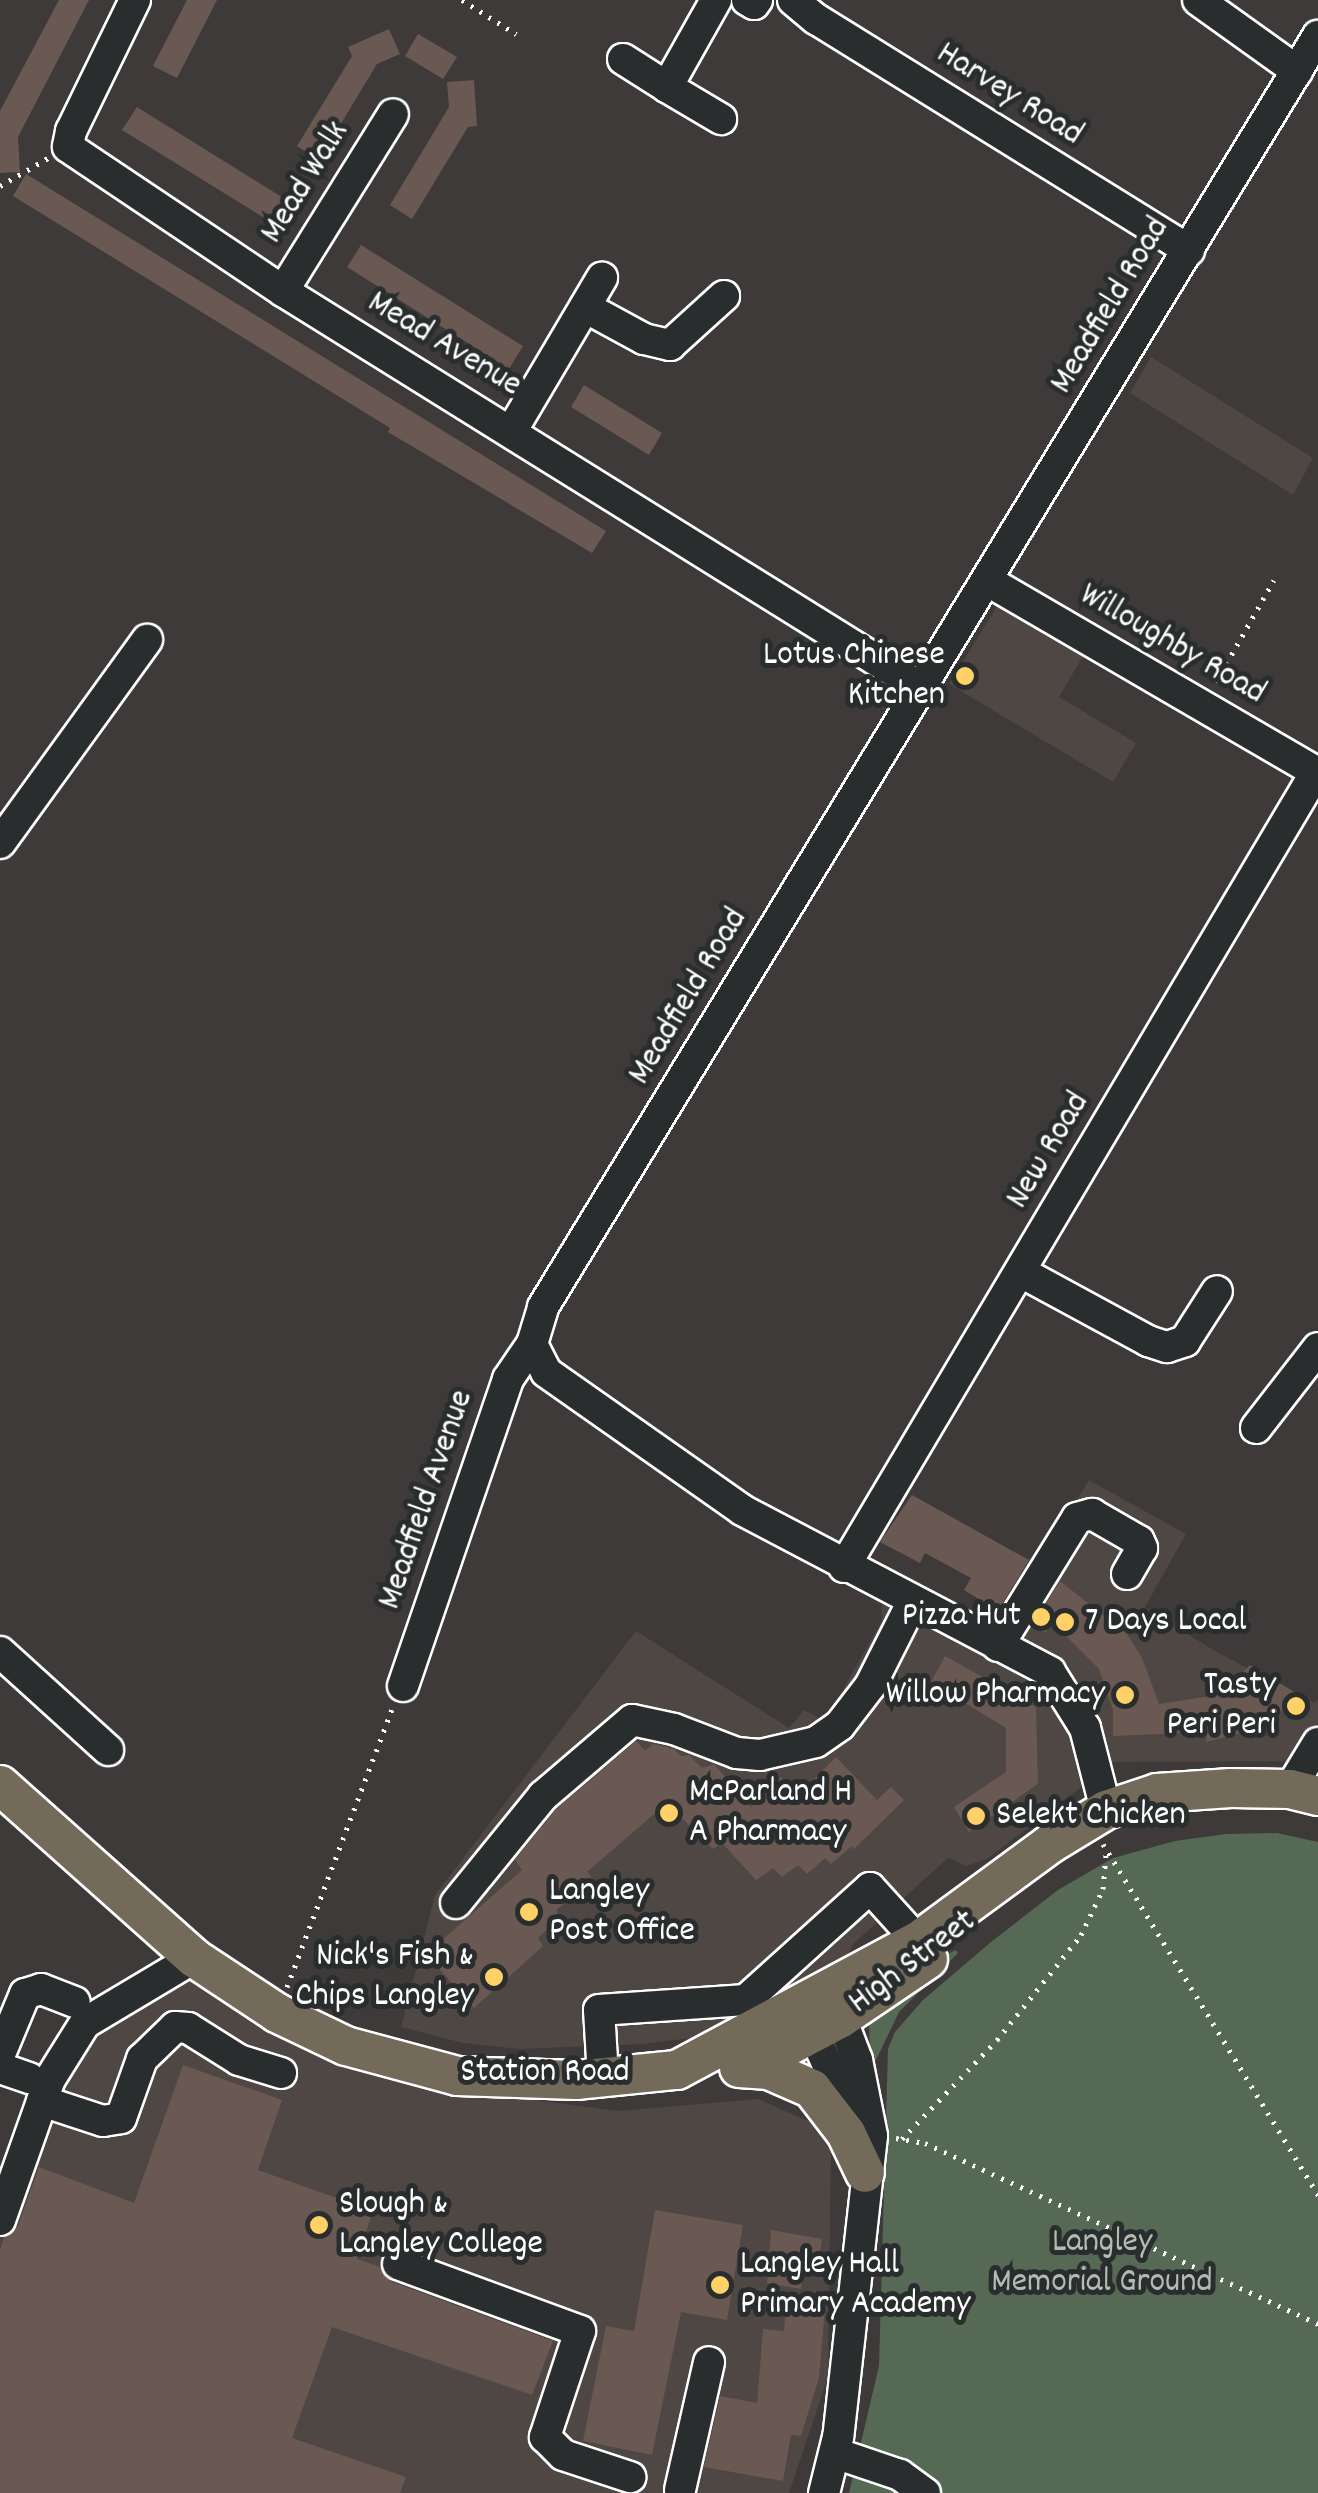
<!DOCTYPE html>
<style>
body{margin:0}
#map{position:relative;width:1318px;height:2493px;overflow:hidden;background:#3d3a39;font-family:Dekko,sans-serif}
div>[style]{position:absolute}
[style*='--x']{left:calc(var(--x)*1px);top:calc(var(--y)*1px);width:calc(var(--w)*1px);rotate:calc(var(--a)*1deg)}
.built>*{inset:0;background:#4e4744}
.green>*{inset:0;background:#566954}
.building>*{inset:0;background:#6a5952}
.path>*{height:5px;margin-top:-2.5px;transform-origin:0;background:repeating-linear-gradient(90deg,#fff 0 2.5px,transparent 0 10.5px)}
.roads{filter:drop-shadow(2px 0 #fff) drop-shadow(-2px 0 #fff) drop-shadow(0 2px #fff) drop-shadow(0 -2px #fff)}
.minor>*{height:30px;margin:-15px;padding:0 15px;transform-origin:15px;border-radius:15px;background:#2a2d2e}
.major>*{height:38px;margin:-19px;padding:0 19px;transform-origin:19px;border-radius:19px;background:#746a5a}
.dots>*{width:28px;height:28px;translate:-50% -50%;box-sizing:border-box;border:5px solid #2a2d2e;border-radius:50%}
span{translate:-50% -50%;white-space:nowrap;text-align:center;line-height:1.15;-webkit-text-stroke:10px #2a2d2e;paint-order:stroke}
.street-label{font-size:35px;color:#fff}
.poi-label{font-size:35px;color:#fff}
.right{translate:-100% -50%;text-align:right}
.left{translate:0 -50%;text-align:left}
.park-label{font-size:35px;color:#b3bcb2}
</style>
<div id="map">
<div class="built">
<div style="clip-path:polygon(1151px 357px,1313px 458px,1293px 495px,1130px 393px)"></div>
<div style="clip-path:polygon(1001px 600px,1086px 651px,1059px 697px,1136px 743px,1113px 782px,949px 684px)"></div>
<div style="clip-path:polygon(1089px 1480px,1186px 1534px,1145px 1607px,1213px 1650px,1314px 1703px,1318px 1700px,1318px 1761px,1114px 1762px,987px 1859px,966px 1866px,948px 1858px,853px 1944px,844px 1963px,722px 2034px,643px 2044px,520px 2049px,463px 2043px,401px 2027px,435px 1895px,636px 1631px,789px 1728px,804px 1710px,825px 1721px,882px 1621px,881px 1605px,1007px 1616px)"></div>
<div style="clip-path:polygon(164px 1950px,504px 2096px,618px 2111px,758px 2099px,817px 2125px,831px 2149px,828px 2377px,789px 2493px,0 2493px,0 2167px,47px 2049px,78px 2012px,108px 1989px,160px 1965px)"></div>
</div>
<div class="green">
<div style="clip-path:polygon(1277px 1833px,1318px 1842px,1318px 2493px,849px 2493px,879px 2366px,888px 2049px,895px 2032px,923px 2000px,991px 1942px,1058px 1890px,1113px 1858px,1175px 1841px,1226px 1834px)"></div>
<div style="clip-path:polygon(955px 1950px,958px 1953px,899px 2012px,876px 2060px,870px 2061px,869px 2019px,895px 1988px)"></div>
</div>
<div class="building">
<div style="clip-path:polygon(59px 0,89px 0,18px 137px,20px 172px,0 173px,0 111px)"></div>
<div style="clip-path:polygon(187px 0,217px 0,177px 78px,153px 66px)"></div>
<div style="clip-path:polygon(389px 29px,400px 54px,377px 64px,319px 160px,297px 146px,352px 56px,348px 47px)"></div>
<div style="clip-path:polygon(418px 34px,457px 57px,443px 79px,405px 56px)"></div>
<div style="clip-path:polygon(474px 80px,477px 126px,468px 127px,412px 219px,390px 205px,449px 107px,447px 82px)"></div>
<div style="clip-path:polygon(137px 107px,298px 207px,284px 230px,122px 130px)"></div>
<div style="clip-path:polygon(26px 174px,606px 531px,592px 553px,388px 432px,390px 428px,13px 196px)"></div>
<div style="clip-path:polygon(361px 245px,523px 346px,509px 369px,347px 267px)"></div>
<div style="clip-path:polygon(584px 385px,662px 433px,649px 455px,571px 407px)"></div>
<div style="clip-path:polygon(912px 1495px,1029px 1560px,998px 1611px,964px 1590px,971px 1578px,925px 1553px,920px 1563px,880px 1542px)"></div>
<div style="clip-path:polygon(1060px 1581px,1127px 1634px,1142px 1658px,1159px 1704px,1211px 1696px,1212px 1681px,1241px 1674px,1250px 1665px,1301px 1696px,1256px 1729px,1206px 1742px,1207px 1732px,1113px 1736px,1113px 1710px,1099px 1669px,1052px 1622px,1046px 1633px,1032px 1626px)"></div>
<div style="clip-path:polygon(945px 1656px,1036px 1707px,1038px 1784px,969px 1832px,954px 1807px,1006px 1772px,1006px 1728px,931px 1682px)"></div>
<div style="clip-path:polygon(636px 1741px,645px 1751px,653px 1744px,674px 1749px,681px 1756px,689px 1755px,702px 1768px,714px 1764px,751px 1807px,781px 1777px,798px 1795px,836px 1757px,877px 1800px,891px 1787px,904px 1800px,854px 1849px,852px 1846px,831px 1864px,825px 1858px,807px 1874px,798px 1865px,782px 1877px,773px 1868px,756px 1880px,722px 1843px,713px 1849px,683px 1819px,676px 1824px,661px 1808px,587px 1872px,594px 1880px,556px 1910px,560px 1918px,538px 1938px,543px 1946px,474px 2008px,426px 1954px,522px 1870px,515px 1860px,556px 1809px)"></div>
<div style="clip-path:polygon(183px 2065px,282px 2100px,258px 2170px,373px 2211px,357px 2259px,380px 2267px,392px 2282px,553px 2341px,532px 2395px,332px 2327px,292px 2438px,406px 2477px,400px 2493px,0 2493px,0 2250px,4px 2238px,18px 2226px,39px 2167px,134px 2203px)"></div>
<div style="clip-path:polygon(655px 2210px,743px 2225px,727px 2320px,681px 2312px,652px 2455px,583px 2441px,606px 2326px,634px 2331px)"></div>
<div style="clip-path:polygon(771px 2230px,822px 2239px,819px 2261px,806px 2259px,801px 2289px,767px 2283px)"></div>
<div style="clip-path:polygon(786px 2305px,825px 2308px,819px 2378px,801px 2436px,791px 2435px,783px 2481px,704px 2467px,720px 2396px,757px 2403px,763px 2329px,784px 2331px)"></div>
</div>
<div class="path">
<div style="--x:462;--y:0;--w:64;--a:32.2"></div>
<div style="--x:0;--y:186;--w:56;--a:-30.3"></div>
<div style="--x:1216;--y:682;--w:117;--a:-60.4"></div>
<div style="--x:1103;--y:1844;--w:412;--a:58.5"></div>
<div style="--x:287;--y:1987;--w:299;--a:-69.3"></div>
<div style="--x:896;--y:2138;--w:29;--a:10"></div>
<div style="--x:925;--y:2143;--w:433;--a:24.7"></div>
<div style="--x:902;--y:2139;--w:137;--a:-46.2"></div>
<div style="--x:997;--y:2040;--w:134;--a:-51.3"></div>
<div style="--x:1081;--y:1935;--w:51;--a:-64.4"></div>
<div style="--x:1103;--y:1889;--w:37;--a:-85"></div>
</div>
<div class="roads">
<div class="minor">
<div style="--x:135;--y:0;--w:146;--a:116"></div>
<div style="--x:71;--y:131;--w:16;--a:101"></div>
<div style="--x:68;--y:147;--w:259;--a:33.8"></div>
<div style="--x:283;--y:291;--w:751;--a:31.89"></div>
<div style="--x:716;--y:0;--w:100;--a:119.4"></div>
<div style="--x:667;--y:87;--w:63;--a:30.7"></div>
<div style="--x:747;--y:0;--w:8;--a:30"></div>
<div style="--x:754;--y:4;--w:5;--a:-53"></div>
<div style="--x:793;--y:0;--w:30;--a:40"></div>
<div style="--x:816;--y:19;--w:439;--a:31.8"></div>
<div style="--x:1198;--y:0;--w:122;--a:35.6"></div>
<div style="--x:623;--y:59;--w:52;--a:32.5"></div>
<div style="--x:283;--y:291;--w:208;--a:-58.1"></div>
<div style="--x:585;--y:307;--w:67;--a:28.5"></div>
<div style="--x:644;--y:339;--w:27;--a:13"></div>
<div style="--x:670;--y:345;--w:73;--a:-42.2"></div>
<div style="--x:512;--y:430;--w:177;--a:-59.4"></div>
<div style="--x:988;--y:581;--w:382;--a:30.2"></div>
<div style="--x:0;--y:843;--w:251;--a:-54.1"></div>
<div style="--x:1021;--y:1272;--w:145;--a:28.5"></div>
<div style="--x:1148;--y:1341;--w:20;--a:18"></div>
<div style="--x:1167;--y:1347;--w:19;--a:-18"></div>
<div style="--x:1185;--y:1341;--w:59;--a:-57.4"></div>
<div style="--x:532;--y:1344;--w:31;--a:63"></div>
<div style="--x:546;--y:1372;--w:240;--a:35.1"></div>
<div style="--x:742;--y:1510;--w:348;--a:27.7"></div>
<div style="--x:1050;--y:1672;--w:66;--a:58"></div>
<div style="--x:1085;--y:1728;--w:85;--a:75.6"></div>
<div style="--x:1256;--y:1428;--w:101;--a:-52.2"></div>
<div style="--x:844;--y:1567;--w:925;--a:-59.3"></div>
<div style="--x:998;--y:1646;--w:150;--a:-58.3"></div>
<div style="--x:1077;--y:1518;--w:16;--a:-15"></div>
<div style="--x:1092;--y:1514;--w:54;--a:29.9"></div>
<div style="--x:1139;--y:1541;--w:8;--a:67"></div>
<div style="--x:1142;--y:1548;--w:30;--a:120"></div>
<div style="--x:0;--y:1652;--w:146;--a:42.2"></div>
<div style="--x:403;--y:1686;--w:324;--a:-71.1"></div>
<div style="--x:508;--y:1379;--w:42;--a:-55.6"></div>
<div style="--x:532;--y:1344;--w:39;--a:-73"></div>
<div style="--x:543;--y:1307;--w:1489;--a:-58.63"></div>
<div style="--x:1290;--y:1789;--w:54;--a:-58.7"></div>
<div style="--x:456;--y:1903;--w:138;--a:-50.9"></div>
<div style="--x:543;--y:1796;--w:117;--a:-40.5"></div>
<div style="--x:632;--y:1720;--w:43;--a:12.1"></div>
<div style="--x:674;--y:1729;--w:67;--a:20.9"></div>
<div style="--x:737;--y:1753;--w:23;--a:5"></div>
<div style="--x:760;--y:1755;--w:57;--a:-13.1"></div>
<div style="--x:816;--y:1742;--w:29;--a:-35"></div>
<div style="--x:840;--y:1725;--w:49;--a:-52.4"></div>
<div style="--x:870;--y:1686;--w:93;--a:-63.2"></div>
<div style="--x:824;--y:2010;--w:19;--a:25"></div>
<div style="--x:841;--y:2018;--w:45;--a:69.1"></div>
<div style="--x:857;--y:2060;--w:77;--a:78.8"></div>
<div style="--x:872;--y:2136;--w:303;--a:96.4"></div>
<div style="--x:838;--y:2437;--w:58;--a:104"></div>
<div style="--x:809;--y:2012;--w:20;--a:79"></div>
<div style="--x:813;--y:2032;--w:108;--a:66"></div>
<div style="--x:0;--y:2054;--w:65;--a:-67.4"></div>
<div style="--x:25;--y:1994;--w:17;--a:-17"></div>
<div style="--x:41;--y:1989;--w:36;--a:21"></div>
<div style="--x:0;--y:2068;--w:31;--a:19"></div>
<div style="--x:603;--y:2077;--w:67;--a:-93.4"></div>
<div style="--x:599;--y:2010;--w:147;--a:-3.9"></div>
<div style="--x:746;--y:2000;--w:167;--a:-42.1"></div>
<div style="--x:870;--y:1888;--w:72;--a:47.8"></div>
<div style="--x:42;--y:2101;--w:64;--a:18.2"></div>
<div style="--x:103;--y:2121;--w:18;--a:-9"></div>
<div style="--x:121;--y:2118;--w:63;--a:-70.4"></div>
<div style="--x:142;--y:2059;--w:46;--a:-44.1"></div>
<div style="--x:175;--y:2027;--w:13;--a:4"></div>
<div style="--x:188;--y:2028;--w:60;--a:32.1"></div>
<div style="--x:239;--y:2060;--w:44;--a:17.2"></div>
<div style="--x:0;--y:2220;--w:150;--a:-70.5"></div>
<div style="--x:50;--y:2079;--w:66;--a:-58"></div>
<div style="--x:85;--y:2023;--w:127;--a:-30.8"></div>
<div style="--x:398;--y:2264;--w:194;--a:20.2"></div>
<div style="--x:580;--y:2331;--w:112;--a:108.3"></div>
<div style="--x:545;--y:2437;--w:25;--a:45"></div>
<div style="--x:563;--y:2455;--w:71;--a:18.2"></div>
<div style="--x:835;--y:2453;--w:69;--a:18.7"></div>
<div style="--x:900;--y:2475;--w:31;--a:36"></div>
<div style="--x:680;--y:2490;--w:131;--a:-77.2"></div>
</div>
<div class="major">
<div style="--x:0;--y:1785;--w:260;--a:41.7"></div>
<div style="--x:194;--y:1958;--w:100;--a:33.5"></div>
<div style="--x:277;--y:2013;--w:76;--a:25.6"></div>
<div style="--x:346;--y:2046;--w:115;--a:15.1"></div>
<div style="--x:457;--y:2076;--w:119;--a:1.9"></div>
<div style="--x:576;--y:2080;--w:101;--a:-5.7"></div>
<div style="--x:677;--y:2070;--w:273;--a:-28.2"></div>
<div style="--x:918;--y:1941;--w:164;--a:-36.3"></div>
<div style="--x:1050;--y:1844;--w:66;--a:-31.3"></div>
<div style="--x:1106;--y:1810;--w:54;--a:-18.4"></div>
<div style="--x:1157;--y:1793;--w:74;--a:-3.9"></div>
<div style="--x:1231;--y:1788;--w:59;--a:1"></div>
<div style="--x:1290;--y:1789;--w:29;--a:14"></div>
<div style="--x:749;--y:2067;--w:104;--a:-28"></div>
<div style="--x:841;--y:2018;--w:105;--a:-34.1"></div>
<div style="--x:739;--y:2068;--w:30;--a:4"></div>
<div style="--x:769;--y:2070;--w:47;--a:23.8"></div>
<div style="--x:812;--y:2089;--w:56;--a:52.3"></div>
<div style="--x:846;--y:2133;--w:44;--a:64.6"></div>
</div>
</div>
<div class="dots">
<div style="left:965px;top:676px;background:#ffd166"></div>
<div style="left:1041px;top:1617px;background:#ffd166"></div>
<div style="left:1065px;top:1622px;background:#ffd166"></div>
<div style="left:1125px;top:1695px;background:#ffd166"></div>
<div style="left:1296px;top:1706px;background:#ffd166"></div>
<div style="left:669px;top:1813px;background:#ffd166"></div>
<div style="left:976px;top:1816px;background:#ffd166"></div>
<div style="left:529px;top:1912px;background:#ffd166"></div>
<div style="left:494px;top:1977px;background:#ffd166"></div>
<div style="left:319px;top:2225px;background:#ffd166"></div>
<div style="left:720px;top:2285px;background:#ffd166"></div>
</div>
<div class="street-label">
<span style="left:1009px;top:95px;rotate:32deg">Harvey Road</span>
<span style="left:306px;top:183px;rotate:-58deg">Mead Walk</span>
<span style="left:1111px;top:306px;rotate:-59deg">Meadfield Road</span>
<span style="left:444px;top:345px;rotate:31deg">Mead Avenue</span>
<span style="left:1172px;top:645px;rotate:30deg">Willoughby Road</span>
<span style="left:689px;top:997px;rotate:-59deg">Meadfield Road</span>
<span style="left:1049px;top:1151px;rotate:-59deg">New Road</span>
<span style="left:427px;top:1500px;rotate:-71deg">Meadfield Avenue</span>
<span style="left:913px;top:1963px;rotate:-37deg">High Street</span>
<span style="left:545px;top:2073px">Station Road</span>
</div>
<div class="poi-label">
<span class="right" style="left:945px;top:676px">Lotus Chinese<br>Kitchen</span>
<span class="right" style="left:1021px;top:1617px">Pizza Hut</span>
<span class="left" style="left:1085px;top:1622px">7 Days Local</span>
<span class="right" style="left:1276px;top:1706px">Tasty<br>Peri Peri</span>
<span class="right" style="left:1105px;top:1695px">Willow Pharmacy</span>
<span class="left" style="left:689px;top:1813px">McParland H<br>A Pharmacy</span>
<span class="left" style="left:996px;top:1816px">Selekt Chicken</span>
<span class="left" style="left:549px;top:1912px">Langley<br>Post Office</span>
<span class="right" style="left:474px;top:1977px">Nick's Fish &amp;<br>Chips Langley</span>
<span class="left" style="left:339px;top:2225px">Slough &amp;<br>Langley College</span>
<span class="left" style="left:740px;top:2285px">Langley Hall<br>Primary Academy</span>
</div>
<div class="park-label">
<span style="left:1102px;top:2263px">Langley<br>Memorial Ground</span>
</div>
</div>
